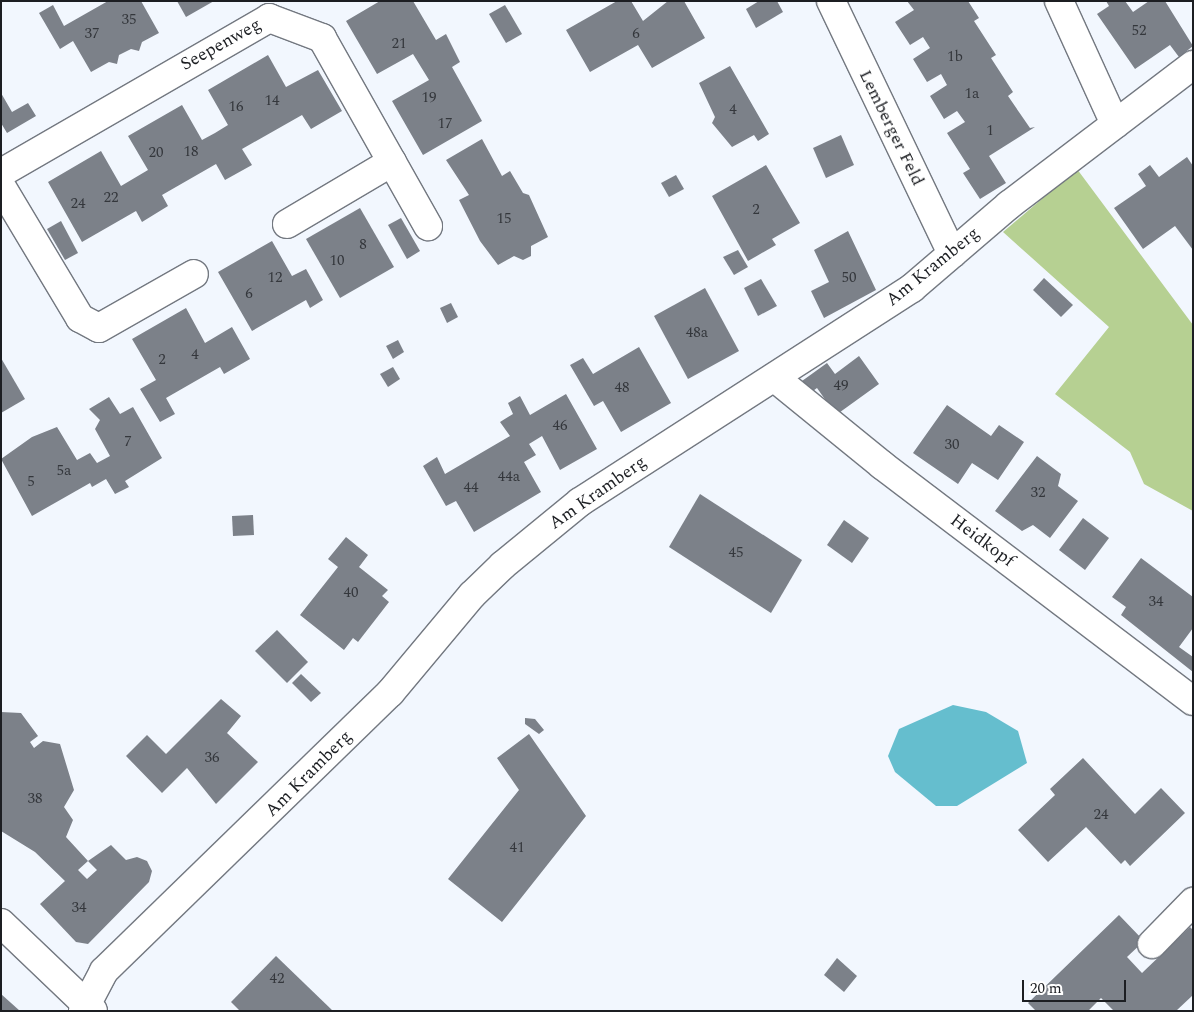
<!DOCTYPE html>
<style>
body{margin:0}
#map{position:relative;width:1194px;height:1012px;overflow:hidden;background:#f2f7fe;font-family:Spectral,serif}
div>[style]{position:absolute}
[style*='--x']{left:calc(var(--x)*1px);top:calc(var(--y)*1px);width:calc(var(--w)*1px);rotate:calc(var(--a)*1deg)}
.forest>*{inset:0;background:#b6d092}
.water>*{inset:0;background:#65bece}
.building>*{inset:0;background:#7c8189}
.roads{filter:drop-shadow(1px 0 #737880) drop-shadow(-1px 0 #737880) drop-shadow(0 1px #737880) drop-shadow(0 -1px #737880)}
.minor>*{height:28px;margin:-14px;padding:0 14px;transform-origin:14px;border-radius:14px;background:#fff}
span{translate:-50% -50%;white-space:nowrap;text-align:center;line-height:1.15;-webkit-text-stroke:4.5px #fff;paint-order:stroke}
.number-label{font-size:15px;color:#34373c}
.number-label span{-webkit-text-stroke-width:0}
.street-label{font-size:18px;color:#1c1e22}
.frame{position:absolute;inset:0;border:2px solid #1c1e22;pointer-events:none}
.scale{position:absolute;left:1022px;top:980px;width:104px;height:22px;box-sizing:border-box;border:2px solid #1c1e22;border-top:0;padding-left:6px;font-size:15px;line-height:18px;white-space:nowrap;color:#1c1e22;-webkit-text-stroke:4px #fff;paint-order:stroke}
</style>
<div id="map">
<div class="forest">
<div style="clip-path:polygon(1077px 169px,1193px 325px,1193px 511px,1144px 484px,1130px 452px,1055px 394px,1109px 327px,1003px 232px)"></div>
</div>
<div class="water">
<div style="clip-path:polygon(953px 705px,986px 712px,1018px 731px,1027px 763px,957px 806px,936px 806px,895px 772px,888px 756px,899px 729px)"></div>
</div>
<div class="building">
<div style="clip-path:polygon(108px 1px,141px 1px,159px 33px,142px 42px,139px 51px,131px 49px,119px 55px,117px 64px,109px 62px,91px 72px,73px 41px,60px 49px,39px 13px,53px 5px,64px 26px)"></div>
<div style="clip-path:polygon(177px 1px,214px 1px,186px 17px)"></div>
<div style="clip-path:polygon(380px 1px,413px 1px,436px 40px,446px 34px,460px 62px,452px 67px,482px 121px,423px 155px,392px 101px,429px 80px,413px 54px,377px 74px,346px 21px)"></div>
<div style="clip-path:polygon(617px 1px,631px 1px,643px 21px,668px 1px,684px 1px,705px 38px,652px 68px,638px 45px,590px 72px,566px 30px)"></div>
<div style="clip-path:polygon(759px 1px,777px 1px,783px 12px,756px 28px,746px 9px)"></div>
<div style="clip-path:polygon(907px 1px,968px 1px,979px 18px,974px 21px,996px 55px,991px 58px,1013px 92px,1008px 96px,1030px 128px,1035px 127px,989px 156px,1006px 183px,980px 199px,963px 173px,970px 169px,947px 133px,965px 122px,957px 111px,944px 119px,930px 96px,947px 85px,941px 74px,927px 82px,913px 59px,930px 48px,923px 37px,910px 45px,895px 22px,914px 10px)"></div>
<div style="clip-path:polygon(1106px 1px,1125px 1px,1133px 12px,1149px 1px,1165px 1px,1193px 46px,1179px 57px,1170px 45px,1135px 69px,1097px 14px,1109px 6px)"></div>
<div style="clip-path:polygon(505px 5px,522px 34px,506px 43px,489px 14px)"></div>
<div style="clip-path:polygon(268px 55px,286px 87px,318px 70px,342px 111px,311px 129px,302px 115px,242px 149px,252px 165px,225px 180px,216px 164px,162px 195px,168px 206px,142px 222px,136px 211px,82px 242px,48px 182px,101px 151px,121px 186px,148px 170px,128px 136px,182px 105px,202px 140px,215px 133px,228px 125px,208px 90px)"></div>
<div style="clip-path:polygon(730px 66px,769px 134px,758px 141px,754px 135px,732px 147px,712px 123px,715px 117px,699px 83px)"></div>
<div style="clip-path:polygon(1px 93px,12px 112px,28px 103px,36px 116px,7px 133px,1px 123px)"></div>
<div style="clip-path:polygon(841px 135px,854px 165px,826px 178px,813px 148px)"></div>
<div style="clip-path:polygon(482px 139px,502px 176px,510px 171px,523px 193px,529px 195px,548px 237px,531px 246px,531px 256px,523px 260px,514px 256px,498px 265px,480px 241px,459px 200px,469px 195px,446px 160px)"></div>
<div style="clip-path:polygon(1187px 157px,1193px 166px,1193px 250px,1175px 226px,1143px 249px,1114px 208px,1146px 186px,1138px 174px,1150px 165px,1159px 177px)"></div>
<div style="clip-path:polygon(766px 165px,800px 223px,772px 239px,776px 245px,748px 261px,712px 196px)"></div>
<div style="clip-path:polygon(676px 175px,684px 189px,669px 197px,661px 183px)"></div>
<div style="clip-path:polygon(360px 208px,394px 267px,340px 298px,306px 239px)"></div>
<div style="clip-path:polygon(401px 218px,420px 251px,407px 259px,388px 225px)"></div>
<div style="clip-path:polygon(61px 221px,78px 253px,65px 260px,47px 229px)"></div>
<div style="clip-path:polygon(848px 231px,876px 290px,824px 318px,811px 291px,829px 282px,814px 250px)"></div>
<div style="clip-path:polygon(272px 241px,292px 276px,306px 269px,323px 300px,310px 308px,306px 300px,252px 331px,218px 272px)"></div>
<div style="clip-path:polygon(738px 250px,748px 267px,734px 275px,723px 257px)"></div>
<div style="clip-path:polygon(1044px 278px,1073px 305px,1061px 317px,1033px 290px)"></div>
<div style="clip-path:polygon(761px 279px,777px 306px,758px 316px,744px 288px)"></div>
<div style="clip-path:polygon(705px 288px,739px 351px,688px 379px,654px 316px)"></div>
<div style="clip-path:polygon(451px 303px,458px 317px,447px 323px,440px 308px)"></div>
<div style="clip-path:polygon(186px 308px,205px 343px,232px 327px,250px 359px,224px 374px,220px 367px,166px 398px,175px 414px,160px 422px,140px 389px,156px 380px,132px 339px)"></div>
<div style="clip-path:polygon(398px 340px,404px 352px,393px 359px,386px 346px)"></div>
<div style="clip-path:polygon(639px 347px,671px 403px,621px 432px,603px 401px,594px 406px,570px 365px,583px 358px,593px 374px)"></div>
<div style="clip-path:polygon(859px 356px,879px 384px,836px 415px,817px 388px,810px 393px,802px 381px,827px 363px,835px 374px)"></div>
<div style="clip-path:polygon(1px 358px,25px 399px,1px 413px)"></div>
<div style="clip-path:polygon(393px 367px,400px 379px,388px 387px,380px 374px)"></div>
<div style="clip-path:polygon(566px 394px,597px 449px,560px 470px,542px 436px,529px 444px,536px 455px,524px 462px,541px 492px,474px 532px,456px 501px,446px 506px,423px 466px,437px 457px,445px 474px,510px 436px,500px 422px,513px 414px,508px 403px,520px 396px,530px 415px)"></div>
<div style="clip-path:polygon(109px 397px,120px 414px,133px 407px,162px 458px,125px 481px,129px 487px,115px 494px,106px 479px,92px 487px,90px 483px,32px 516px,1px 459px,32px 437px,57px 427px,77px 460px,90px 453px,97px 463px,110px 456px,95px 429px,100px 420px,89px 409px)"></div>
<div style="clip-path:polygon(947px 405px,991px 436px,999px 425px,1024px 442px,998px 480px,972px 463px,958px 484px,913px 453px)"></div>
<div style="clip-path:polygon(1037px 456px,1061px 474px,1058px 486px,1078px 501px,1050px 538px,1033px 525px,1022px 531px,995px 511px)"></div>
<div style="clip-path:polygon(700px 494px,802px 560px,771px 613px,669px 547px)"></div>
<div style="clip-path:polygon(253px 515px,254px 535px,233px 536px,232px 516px)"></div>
<div style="clip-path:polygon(1083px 518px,1109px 538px,1085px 570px,1059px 550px)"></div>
<div style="clip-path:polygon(844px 520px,869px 538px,852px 563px,827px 545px)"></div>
<div style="clip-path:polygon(346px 537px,368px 555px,359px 567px,388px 590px,382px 596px,389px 602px,358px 642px,353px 638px,344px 650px,300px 615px,338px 567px,328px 559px)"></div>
<div style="clip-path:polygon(1141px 558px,1193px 597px,1193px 628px,1179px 647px,1193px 657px,1193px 672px,1121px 615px,1126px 607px,1112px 597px)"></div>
<div style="clip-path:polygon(277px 630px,308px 662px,287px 683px,255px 651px)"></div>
<div style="clip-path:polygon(301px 674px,321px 693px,311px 702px,292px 683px)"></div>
<div style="clip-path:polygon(221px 699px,241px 716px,227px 733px,258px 762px,216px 804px,187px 768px,162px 793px,126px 756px,147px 735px,166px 754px)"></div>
<div style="clip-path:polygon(1px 712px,21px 713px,38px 736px,30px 742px,34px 748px,43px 741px,60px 744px,74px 790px,64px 807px,73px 820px,66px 837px,88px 861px,78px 870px,87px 879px,97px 870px,88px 861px,111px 845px,126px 860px,137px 857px,147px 861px,152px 871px,149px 882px,88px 944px,76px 942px,40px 904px,65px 881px,35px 852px,1px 831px)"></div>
<div style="clip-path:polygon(525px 718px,535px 719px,544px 730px,539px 734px,525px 724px)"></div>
<div style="clip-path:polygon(529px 734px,586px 816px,502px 922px,448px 879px,519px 790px,497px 758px)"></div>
<div style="clip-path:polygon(1083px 758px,1135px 814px,1161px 788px,1185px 813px,1130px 866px,1125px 860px,1121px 864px,1086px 827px,1048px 862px,1018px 830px,1055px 795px,1050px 789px)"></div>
<div style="clip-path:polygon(1119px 915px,1144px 941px,1127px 957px,1142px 973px,1190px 927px,1193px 930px,1193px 995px,1176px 1011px,1114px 1011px,1101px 998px,1088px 1011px,1036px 1011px,1028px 1003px)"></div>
<div style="clip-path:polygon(276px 956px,333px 1011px,240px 1011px,231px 1002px)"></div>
<div style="clip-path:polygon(837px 958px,857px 976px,844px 992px,824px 975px)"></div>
<div style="clip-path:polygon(1px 994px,20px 1011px,1px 1011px)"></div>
</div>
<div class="roads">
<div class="minor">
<div style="--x:831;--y:1;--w:280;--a:64.4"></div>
<div style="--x:1059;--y:1;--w:135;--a:65.5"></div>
<div style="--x:1;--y:173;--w:310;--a:-30"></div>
<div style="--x:269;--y:18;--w:57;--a:20.7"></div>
<div style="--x:322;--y:38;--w:216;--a:60.6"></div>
<div style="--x:1;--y:186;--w:154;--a:59.1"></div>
<div style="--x:80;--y:318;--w:21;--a:28"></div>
<div style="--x:99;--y:328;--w:109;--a:-29.6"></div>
<div style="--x:287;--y:224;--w:122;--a:-30.6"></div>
<div style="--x:775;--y:378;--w:138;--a:39.1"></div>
<div style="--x:882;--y:465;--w:390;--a:37.2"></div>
<div style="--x:1;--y:923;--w:127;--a:43.7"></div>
<div style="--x:1152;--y:944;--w:59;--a:-45.7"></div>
<div style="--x:83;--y:1011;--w:45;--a:-62.3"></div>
<div style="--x:104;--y:971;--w:399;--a:-44.2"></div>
<div style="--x:390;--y:693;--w:128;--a:-50.1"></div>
<div style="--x:472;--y:595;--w:43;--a:-44.1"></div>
<div style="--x:503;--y:565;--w:99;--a:-39.3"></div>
<div style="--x:580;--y:502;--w:395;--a:-32.8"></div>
<div style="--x:912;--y:288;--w:128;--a:-40.6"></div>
<div style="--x:1009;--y:205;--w:231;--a:-37.3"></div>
</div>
</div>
<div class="number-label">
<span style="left:129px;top:20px">35</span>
<span style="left:1139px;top:31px">52</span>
<span style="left:92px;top:34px">37</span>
<span style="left:636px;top:34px">6</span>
<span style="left:399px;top:44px">21</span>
<span style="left:955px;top:57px">1b</span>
<span style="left:972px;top:94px">1a</span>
<span style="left:429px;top:98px">19</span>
<span style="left:272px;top:101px">14</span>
<span style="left:236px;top:107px">16</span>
<span style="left:733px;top:110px">4</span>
<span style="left:445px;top:124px">17</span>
<span style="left:990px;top:131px">1</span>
<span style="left:191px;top:152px">18</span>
<span style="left:156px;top:153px">20</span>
<span style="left:111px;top:198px">22</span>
<span style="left:78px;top:204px">24</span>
<span style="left:756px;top:210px">2</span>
<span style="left:504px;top:219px">15</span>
<span style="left:363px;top:245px">8</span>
<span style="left:337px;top:261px">10</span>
<span style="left:275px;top:278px">12</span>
<span style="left:849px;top:278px">50</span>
<span style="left:249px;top:294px">6</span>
<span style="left:697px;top:333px">48a</span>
<span style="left:195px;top:355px">4</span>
<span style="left:162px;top:360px">2</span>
<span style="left:841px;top:386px">49</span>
<span style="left:622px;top:388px">48</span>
<span style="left:560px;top:426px">46</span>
<span style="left:128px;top:442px">7</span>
<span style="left:952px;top:445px">30</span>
<span style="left:64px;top:471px">5a</span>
<span style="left:509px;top:477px">44a</span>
<span style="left:31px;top:482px">5</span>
<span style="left:471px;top:488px">44</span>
<span style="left:1038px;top:493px">32</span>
<span style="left:736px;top:553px">45</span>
<span style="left:351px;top:593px">40</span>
<span style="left:1156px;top:602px">34</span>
<span style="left:212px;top:758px">36</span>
<span style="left:35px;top:799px">38</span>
<span style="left:1101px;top:815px">24</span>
<span style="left:517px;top:848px">41</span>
<span style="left:79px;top:908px">34</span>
<span style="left:277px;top:979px">42</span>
</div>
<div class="street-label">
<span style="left:221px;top:45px;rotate:-29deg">Seepenweg</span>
<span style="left:891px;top:128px;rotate:64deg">Lemberger Feld</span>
<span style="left:933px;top:267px;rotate:-39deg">Am Kramberg</span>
<span style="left:598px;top:493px;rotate:-35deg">Am Kramberg</span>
<span style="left:982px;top:541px;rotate:37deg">Heidkopf</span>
<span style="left:309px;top:774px;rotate:-45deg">Am Kramberg</span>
</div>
<div class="frame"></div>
<div class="scale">20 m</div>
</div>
